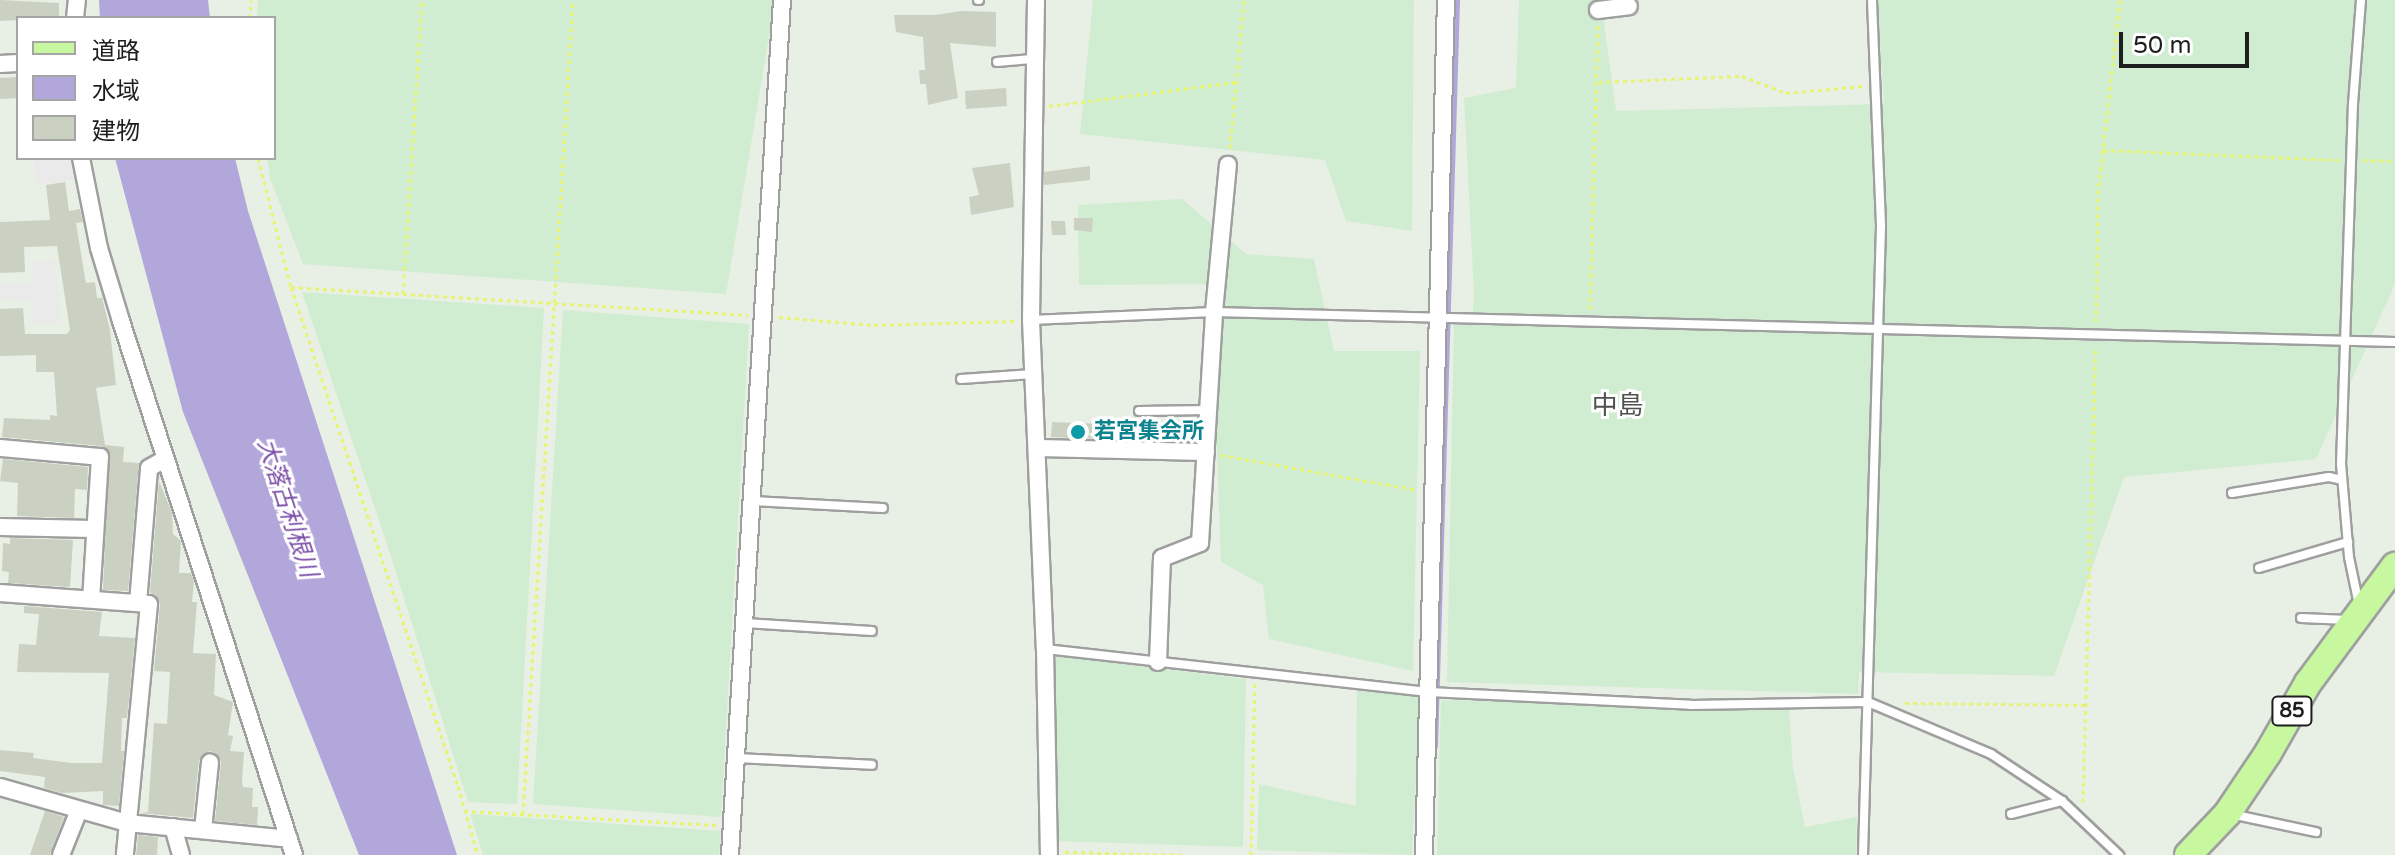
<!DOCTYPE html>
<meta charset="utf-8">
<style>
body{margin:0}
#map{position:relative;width:2395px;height:855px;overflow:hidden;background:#e8efe4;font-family:"Varela Round","Noto Sans JP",sans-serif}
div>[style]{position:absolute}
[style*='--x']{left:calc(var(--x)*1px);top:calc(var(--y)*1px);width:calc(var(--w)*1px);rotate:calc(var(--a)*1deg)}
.farmland>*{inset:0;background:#d0edd2}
.parking>*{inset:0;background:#eaeaea}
.water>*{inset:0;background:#b2a7da}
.stream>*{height:5px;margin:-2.5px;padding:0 2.5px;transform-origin:2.5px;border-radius:2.5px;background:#b2a7da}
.building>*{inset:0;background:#cad1c2}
.path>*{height:3px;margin-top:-1.5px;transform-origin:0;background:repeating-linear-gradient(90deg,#e7f470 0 4px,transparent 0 8px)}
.roads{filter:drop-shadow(2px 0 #9f9f9f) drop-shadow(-2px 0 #9f9f9f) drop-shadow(0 2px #9f9f9f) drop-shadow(0 -2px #9f9f9f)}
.lane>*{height:8px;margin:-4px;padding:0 4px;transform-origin:4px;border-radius:4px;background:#fff}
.street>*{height:16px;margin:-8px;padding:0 8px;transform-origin:8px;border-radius:8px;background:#fff}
.primary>*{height:26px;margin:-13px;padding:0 13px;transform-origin:13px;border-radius:13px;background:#c7f8a0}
.dots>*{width:22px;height:22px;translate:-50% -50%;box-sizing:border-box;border:4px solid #fff;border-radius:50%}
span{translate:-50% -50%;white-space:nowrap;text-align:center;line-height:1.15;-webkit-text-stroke:6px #fff;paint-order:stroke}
.shield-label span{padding:2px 6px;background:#fff;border:2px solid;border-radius:6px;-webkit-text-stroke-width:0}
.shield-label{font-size:20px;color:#1e1e1e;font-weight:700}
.culture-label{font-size:22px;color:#0d838f;font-weight:700}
.left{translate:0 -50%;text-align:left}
.water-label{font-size:24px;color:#7b4fa9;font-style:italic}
.quarter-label{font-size:26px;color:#515151}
.legend{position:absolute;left:16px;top:16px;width:260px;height:144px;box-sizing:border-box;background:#fff;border:2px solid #a5a5a5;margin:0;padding:10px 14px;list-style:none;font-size:24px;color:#1e1e1e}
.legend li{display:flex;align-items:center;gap:16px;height:40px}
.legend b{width:40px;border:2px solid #a5a5a5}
.scale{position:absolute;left:2119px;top:32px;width:130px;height:36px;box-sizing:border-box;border:4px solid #1e1e1e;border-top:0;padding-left:10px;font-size:24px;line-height:28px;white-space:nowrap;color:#1e1e1e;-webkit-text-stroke:6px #fff;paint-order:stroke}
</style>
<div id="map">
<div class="farmland">
<div style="clip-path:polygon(258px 0,775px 0,726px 294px,303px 264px,270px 178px,267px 158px,274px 158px,274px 18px,257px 18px)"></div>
<div style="clip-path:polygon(1093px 0,1414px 0,1412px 231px,1346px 221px,1325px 160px,1080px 134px)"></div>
<div style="clip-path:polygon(1519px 0,1601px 0,1616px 111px,1884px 104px,1877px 0,2395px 0,2395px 284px,2316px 459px,2124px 477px,2054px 676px,1859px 672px,1858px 694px,1447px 682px,1454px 323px,1472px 324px,1474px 294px,1464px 98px,1516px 88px)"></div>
<div style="clip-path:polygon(1182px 199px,1246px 254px,1314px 259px,1334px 351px,1420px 351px,1413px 671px,1269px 639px,1263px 585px,1221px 562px,1211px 284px,1079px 285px,1078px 205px)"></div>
<div style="clip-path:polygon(302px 292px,544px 308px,517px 804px,468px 802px,387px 544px)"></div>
<div style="clip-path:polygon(563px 310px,749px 324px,721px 817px,533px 804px)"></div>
<div style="clip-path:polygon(1054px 656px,1246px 679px,1243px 847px,1056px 841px)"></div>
<div style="clip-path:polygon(1357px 688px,1420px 696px,1412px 855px,1257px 850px,1259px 784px,1356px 806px)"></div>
<div style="clip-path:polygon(1441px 700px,1789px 709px,1793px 768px,1805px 827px,1857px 817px,1856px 855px,1437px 855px)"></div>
<div style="clip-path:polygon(470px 814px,721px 831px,719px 855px,483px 855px)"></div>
</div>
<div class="parking">
<div style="clip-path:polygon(34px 158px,73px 158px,76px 179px,36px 186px)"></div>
<div style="clip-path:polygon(56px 261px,60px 323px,33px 324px,32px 300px,0 299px,0 284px,33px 283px,33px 262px)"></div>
</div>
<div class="water">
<div style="clip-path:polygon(99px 0,208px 0,210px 18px,100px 18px)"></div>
<div style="clip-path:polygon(115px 158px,235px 158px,248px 211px,457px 855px,359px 855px,183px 412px)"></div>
</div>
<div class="stream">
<div style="--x:1435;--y:746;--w:746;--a:-88.31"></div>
</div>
<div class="building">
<div style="clip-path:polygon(0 0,59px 3px,59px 18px,0 21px)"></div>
<div style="clip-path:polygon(961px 11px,996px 12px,996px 47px,950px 43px,958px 98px,928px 105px,926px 84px,920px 84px,919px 70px,925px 70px,923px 37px,896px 32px,894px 15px,935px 15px)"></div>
<div style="clip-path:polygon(18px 77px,18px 98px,0 99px,0 78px)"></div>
<div style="clip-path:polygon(1006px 88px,1007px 106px,966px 109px,965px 91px)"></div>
<div style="clip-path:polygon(1010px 163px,1014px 207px,971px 215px,969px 197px,979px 195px,972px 168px)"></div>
<div style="clip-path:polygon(1090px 166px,1090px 180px,1044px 185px,1044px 172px)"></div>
<div style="clip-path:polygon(65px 182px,69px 211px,80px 209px,83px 222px,76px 223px,85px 278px,86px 283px,95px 282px,97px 298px,102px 298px,110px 330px,116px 385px,96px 388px,105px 445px,124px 447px,123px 462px,139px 463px,128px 591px,103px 590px,109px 452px,101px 446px,2px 437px,4px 418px,50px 420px,50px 415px,57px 416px,54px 372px,36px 372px,36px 355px,0 356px,0 309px,23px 308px,25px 334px,67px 334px,70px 330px,57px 246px,24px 247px,25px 272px,0 273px,0 222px,50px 220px,46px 185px)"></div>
<div style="clip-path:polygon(1074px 218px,1093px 218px,1092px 232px,1074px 230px)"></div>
<div style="clip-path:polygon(1051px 221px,1065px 221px,1066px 235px,1052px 235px)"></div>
<div style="clip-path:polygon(1052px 422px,1104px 424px,1104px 439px,1051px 437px)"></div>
<div style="clip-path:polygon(3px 459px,88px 467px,87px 490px,75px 489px,74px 518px,17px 516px,18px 483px,0 481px)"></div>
<div style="clip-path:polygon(159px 481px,172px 513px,173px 534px,181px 541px,179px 573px,191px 573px,194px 581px,192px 602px,197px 602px,193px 653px,216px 654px,214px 695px,233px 702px,228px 735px,233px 736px,230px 751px,244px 752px,242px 782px,243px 787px,253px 788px,252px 807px,258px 807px,257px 825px,215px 821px,221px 762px,217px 754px,210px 751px,199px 760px,193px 818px,140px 813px,148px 812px,154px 723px,167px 724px,170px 672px,154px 671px,160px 605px,156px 595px,150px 593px)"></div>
<div style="clip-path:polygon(10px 538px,73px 540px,70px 587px,8px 583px,9px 572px,2px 571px,3px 543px,10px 544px)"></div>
<div style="clip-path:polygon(24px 606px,102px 612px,99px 636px,135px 638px,127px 718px,122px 718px,121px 751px,124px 751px,119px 806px,103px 805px,103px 791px,62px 793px,44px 788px,45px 777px,0 771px,0 750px,34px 753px,33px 758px,71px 763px,102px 763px,109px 673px,17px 672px,19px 644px,36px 645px,39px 614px,24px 613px)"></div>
<div style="clip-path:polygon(45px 811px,64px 817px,62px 822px,50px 855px,30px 855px)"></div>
<div style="clip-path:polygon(138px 835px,158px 837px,157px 855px,136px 855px)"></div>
</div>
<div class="path">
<div style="--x:250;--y:18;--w:18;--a:-87"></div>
<div style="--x:1599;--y:82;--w:143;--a:-2.4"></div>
<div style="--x:1742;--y:76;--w:47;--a:21.1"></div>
<div style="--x:1786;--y:93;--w:78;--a:-5.1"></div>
<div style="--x:1049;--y:106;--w:189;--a:-7.3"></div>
<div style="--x:1230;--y:148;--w:149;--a:-84.6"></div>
<div style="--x:2103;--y:150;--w:236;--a:2.4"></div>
<div style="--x:258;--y:158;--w:133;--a:75.7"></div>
<div style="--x:291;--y:287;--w:526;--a:71.5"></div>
<div style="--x:458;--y:786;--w:72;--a:73.8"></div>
<div style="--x:2363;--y:160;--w:32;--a:2"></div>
<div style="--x:291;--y:287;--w:458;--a:3.5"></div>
<div style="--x:403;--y:294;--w:295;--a:-86.3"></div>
<div style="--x:1590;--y:309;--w:284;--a:-88.4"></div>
<div style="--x:779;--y:317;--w:95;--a:4.8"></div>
<div style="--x:874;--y:325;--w:141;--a:-1.6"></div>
<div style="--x:2096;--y:322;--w:128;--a:-89.1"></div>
<div style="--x:2098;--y:194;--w:195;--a:-83.5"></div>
<div style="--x:1221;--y:455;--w:200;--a:10.1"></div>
<div style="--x:1905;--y:703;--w:180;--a:0.6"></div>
<div style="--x:2083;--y:802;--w:456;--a:-88.4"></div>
<div style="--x:464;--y:811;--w:252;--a:3.2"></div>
<div style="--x:523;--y:814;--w:816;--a:-86.49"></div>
<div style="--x:1065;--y:852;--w:119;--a:1.4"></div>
<div style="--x:1251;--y:855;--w:172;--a:-88.7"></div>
</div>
<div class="roads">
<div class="lane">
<div style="--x:978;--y:0;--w:1;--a:0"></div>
<div style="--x:997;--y:62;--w:38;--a:-5"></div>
<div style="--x:1031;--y:320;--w:183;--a:-2.5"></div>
<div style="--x:1214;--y:312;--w:1181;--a:1.46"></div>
<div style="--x:961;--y:379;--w:72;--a:-4"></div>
<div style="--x:1139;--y:411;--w:69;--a:-0.8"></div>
<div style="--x:2232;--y:493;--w:98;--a:-9.4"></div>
<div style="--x:2329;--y:477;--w:13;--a:13"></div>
<div style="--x:752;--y:501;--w:131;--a:3.1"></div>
<div style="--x:2259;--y:568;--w:93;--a:-16.3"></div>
<div style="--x:2359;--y:605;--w:49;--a:-101.8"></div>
<div style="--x:2349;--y:557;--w:93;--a:-94.9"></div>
<div style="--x:2341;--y:464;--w:360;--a:-88.1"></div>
<div style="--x:2353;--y:104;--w:104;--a:-85.6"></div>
<div style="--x:2301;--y:618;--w:47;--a:2.4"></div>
<div style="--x:745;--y:623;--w:127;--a:3.6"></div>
<div style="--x:1045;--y:649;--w:386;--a:6.4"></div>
<div style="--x:1429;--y:692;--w:262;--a:2.8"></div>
<div style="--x:1691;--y:705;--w:177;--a:-1"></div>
<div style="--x:1868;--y:702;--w:134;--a:22.9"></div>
<div style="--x:1991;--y:754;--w:85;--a:33.5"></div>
<div style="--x:2062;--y:801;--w:79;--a:43.5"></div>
<div style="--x:736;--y:758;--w:136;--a:2.9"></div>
<div style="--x:2011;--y:814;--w:53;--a:-14.3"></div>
<div style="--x:2231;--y:814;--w:87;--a:12"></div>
<div style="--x:1863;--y:855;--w:630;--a:-88.36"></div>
<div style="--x:1881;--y:225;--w:225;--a:-92.3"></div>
</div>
<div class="street">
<div style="--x:1036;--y:0;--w:320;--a:90.9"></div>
<div style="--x:1031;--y:320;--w:329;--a:87.6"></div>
<div style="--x:1045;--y:649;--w:206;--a:88.9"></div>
<div style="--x:1598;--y:10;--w:31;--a:-7"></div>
<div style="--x:75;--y:18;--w:18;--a:-84"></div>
<div style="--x:0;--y:64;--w:18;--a:-3"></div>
<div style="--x:81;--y:158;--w:92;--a:78.7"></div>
<div style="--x:99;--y:248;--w:76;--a:73.2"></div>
<div style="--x:121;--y:321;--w:561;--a:72.05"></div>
<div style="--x:0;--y:448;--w:100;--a:5.1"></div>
<div style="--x:100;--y:457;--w:142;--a:93.6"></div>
<div style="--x:1037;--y:448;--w:169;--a:1.4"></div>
<div style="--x:0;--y:527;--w:93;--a:1.2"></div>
<div style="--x:0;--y:593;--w:149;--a:4.2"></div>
<div style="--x:149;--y:604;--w:252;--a:95.5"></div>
<div style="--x:138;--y:603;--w:135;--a:-85.3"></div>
<div style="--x:149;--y:468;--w:18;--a:-29"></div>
<div style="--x:1158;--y:662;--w:104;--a:-87.8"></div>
<div style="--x:1162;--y:558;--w:41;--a:-21.5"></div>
<div style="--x:1200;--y:543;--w:231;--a:-86.5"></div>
<div style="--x:1214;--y:312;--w:148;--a:-84.6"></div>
<div style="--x:0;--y:787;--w:132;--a:15.8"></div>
<div style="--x:127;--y:823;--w:163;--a:5.6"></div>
<div style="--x:173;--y:827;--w:29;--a:74"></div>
<div style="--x:203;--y:830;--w:68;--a:-84.1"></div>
<div style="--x:61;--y:855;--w:48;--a:-68.2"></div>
<div style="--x:730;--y:855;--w:857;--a:-86.52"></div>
<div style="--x:1424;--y:855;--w:855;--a:-88.53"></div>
</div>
<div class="primary">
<div style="--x:2188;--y:855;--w:57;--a:-46.4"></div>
<div style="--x:2227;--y:814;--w:73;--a:-56.1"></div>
<div style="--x:2268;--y:753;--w:81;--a:-60.3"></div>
<div style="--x:2308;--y:683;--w:146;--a:-53.4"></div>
</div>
</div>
<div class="dots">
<div style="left:1078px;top:432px;background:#0f9aa8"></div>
</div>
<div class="shield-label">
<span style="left:2292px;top:711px">85</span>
</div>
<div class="culture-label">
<span class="left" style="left:1094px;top:432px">若宮集会所</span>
</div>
<div class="water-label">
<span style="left:287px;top:508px;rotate:72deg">大落古利根川</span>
</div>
<div class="quarter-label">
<span style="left:1618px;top:406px">中島</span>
</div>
<ul class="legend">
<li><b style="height:10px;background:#c7f8a0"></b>道路</li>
<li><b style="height:22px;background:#b2a7da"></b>水域</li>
<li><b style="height:22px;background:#cad1c2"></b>建物</li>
</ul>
<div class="scale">50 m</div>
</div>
